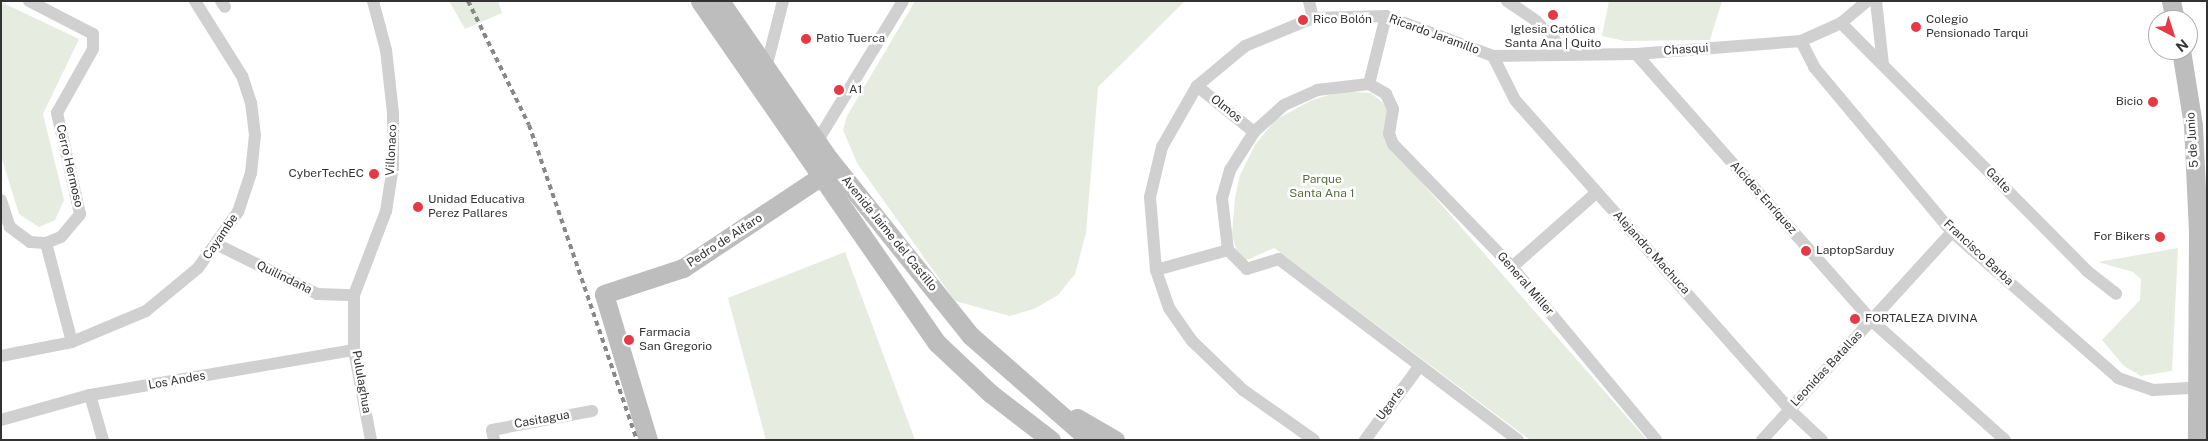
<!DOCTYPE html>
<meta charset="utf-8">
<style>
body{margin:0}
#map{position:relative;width:2208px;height:441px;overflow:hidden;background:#fff;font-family:"Public Sans",sans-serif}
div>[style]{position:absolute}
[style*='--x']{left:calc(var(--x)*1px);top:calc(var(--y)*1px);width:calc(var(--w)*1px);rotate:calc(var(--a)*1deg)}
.green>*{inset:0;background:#e6ecdf}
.street>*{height:12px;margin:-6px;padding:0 6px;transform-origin:6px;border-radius:6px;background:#d0d0d0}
.secondary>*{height:19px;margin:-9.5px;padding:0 9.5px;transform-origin:9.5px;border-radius:9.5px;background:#bdbdbd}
.rail>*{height:4px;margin-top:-2px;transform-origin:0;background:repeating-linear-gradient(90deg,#888 0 5px,transparent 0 9px)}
.dots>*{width:14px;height:14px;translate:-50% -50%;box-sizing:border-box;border:2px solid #fff;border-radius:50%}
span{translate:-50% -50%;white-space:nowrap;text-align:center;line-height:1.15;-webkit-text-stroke:5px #fff;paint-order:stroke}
.poi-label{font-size:12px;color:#333}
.left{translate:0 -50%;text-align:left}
.right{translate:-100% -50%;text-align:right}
.street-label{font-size:12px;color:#333}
.park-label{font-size:12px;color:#56703f}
.frame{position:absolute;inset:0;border:2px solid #333;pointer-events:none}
.north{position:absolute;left:2148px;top:10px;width:50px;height:50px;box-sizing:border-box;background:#fff;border:1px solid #adadad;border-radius:50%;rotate:140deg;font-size:14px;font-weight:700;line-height:20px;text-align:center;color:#333}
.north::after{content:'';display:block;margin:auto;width:18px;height:22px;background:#e63946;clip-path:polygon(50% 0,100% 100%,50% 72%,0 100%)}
</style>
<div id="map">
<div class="green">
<div style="clip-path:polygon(449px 1px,498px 1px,502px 13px,465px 29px)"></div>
<div style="clip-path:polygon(915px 1px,1185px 1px,1098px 87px,1086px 233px,1075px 274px,1058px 295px,1034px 309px,1010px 316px,955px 301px,857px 163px,843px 130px,847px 116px)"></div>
<div style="clip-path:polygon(1609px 1px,1722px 1px,1710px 40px,1625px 41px,1602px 36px)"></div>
<div style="clip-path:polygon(1px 2px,79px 39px,43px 114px,64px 200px,55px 220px,39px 227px,19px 214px,1px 156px)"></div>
<div style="clip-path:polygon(1343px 91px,1371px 93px,1388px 107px,1384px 139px,1647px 440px,1530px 440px,1274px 248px,1240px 263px,1232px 235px,1235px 198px,1240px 175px,1255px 145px,1275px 120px,1312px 100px)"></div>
<div style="clip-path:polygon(2178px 248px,2172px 371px,2141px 376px,2124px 366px,2102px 340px,2140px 300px,2141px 279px,2133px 272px,2098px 262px)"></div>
<div style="clip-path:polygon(845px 252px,915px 440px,766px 440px,728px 298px)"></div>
</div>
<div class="street">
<div style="--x:221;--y:1;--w:7;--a:56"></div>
<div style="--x:1309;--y:1;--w:17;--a:77"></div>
<div style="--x:1507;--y:1;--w:34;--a:34"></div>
<div style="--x:1535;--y:20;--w:45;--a:45.9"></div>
<div style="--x:1876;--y:1;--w:63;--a:83.7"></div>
<div style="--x:1841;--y:23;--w:349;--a:45.2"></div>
<div style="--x:2087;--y:271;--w:37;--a:38"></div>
<div style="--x:1801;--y:41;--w:29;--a:63"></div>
<div style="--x:1814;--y:67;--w:215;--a:50.1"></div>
<div style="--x:1952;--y:232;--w:221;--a:41.3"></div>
<div style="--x:2118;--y:378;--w:37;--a:19"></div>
<div style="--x:2153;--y:390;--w:54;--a:-3.2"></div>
<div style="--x:1636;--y:54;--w:356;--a:48.5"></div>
<div style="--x:1872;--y:321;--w:178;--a:41.8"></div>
<div style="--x:1493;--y:56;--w:49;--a:63.4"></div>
<div style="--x:1515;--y:100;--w:414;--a:48.4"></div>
<div style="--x:1790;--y:410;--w:44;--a:43.2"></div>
<div style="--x:765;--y:72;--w:73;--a:-75.8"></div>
<div style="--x:1369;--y:84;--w:70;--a:-76"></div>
<div style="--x:1197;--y:86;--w:73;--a:38.9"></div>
<div style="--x:813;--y:148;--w:172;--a:-58.5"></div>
<div style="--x:1;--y:200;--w:28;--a:72"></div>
<div style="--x:10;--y:227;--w:25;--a:37"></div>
<div style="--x:30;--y:242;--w:16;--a:4"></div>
<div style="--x:46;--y:243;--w:16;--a:-22"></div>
<div style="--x:61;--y:237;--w:30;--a:-50"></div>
<div style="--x:80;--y:214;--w:104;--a:-102.8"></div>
<div style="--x:57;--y:113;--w:73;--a:-60.6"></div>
<div style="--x:93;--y:49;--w:15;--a:-90"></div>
<div style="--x:93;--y:34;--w:72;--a:-152.7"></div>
<div style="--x:46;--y:243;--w:102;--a:75.3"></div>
<div style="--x:218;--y:245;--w:110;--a:26.3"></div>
<div style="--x:317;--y:294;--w:37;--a:2"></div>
<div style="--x:1512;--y:267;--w:113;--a:-41.4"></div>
<div style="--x:1156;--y:270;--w:75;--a:-15.5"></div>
<div style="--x:1;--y:356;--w:72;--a:-11.2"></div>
<div style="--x:72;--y:342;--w:80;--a:-22.7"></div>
<div style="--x:146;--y:311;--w:67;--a:-39.6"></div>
<div style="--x:198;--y:268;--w:69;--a:-54.5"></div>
<div style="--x:238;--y:212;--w:41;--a:-71.6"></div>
<div style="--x:251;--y:173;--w:38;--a:-84"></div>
<div style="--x:255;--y:135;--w:32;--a:-97"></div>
<div style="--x:251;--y:103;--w:28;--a:-108"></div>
<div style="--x:242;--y:76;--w:89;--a:-122.1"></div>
<div style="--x:90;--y:395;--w:47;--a:73.9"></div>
<div style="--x:1;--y:420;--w:92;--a:-15.7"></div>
<div style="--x:90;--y:395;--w:268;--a:-9.7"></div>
<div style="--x:371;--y:440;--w:92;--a:-100.7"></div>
<div style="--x:354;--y:350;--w:55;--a:-90"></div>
<div style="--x:354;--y:295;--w:90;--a:-69.1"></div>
<div style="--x:386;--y:211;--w:45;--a:-81"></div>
<div style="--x:393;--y:167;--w:54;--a:-90"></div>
<div style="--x:393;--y:113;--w:63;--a:-96.3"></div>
<div style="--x:386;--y:50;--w:51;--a:-104.9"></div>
<div style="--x:494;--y:440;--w:10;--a:-101"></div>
<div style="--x:492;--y:430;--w:102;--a:-10.8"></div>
<div style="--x:1314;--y:440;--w:87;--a:-144.8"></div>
<div style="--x:1243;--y:390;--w:71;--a:-136.1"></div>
<div style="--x:1192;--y:341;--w:40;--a:-124.9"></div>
<div style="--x:1169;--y:308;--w:40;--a:-108.9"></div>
<div style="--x:1156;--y:270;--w:73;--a:-94.7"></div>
<div style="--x:1150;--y:197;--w:51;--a:-76.5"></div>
<div style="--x:1162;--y:147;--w:70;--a:-60.2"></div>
<div style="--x:1197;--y:86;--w:62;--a:-39.8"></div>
<div style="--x:1245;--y:46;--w:74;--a:-22.4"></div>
<div style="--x:1313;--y:18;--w:73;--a:-1.6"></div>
<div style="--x:1386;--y:16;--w:114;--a:20.5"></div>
<div style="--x:1493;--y:56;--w:143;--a:-0.8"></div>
<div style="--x:1636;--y:54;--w:166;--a:-4.5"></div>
<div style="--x:1801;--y:41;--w:44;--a:-24.2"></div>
<div style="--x:1841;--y:23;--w:34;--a:-40"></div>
<div style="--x:1365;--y:440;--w:89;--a:-53.6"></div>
<div style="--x:1518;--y:440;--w:300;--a:-142.9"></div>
<div style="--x:1279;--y:259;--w:34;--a:163"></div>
<div style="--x:1247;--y:269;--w:27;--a:-135"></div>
<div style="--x:1228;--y:250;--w:52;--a:-96.6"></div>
<div style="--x:1222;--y:198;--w:29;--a:-74"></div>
<div style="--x:1230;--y:170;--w:45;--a:-57.7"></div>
<div style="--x:1254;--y:132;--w:40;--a:-42"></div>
<div style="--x:1284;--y:105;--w:36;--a:-24"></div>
<div style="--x:1317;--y:90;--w:52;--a:-6.6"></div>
<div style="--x:1369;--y:84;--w:20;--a:30"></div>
<div style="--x:1386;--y:94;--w:17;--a:65"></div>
<div style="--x:1393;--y:109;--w:25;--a:99"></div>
<div style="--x:1389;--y:134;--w:11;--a:68"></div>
<div style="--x:1393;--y:144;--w:171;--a:45.9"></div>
<div style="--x:1512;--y:267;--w:225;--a:50.2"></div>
<div style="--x:1762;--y:440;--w:282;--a:-47.6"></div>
</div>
<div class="secondary">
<div style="--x:700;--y:1;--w:416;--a:55.3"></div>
<div style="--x:937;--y:343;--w:73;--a:43.3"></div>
<div style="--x:990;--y:393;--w:77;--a:37.6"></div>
<div style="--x:720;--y:1;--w:192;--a:55.4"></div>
<div style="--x:829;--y:159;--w:227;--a:51.3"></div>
<div style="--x:971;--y:336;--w:158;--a:41.2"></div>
<div style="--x:2171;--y:1;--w:19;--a:78"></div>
<div style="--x:2181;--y:50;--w:76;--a:80.9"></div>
<div style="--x:2193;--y:125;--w:107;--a:87.3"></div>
<div style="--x:2198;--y:232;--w:208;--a:90.3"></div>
<div style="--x:1077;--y:418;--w:44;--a:30.1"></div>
<div style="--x:648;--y:440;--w:152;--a:-106.8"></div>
<div style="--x:604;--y:294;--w:83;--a:-18.2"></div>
<div style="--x:683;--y:268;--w:175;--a:-33.6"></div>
</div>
<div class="rail">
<div style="--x:468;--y:1;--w:138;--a:63.8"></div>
<div style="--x:529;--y:125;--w:333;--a:71.1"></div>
</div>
<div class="dots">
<div style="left:1553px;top:15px;background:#e63946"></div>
<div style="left:1303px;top:20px;background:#e63946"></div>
<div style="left:1916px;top:27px;background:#e63946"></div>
<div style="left:806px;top:39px;background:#e63946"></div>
<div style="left:839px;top:90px;background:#e63946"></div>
<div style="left:2153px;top:102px;background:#e63946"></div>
<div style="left:374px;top:174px;background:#e63946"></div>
<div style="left:418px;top:207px;background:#e63946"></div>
<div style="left:2160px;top:237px;background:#e63946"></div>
<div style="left:1806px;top:251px;background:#e63946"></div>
<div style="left:1855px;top:319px;background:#e63946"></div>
<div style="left:629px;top:340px;background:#e63946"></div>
</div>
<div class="poi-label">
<span class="left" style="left:1313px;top:20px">Rico Bolón</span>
<span class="left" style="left:1926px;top:27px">Colegio<br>Pensionado Tarqui</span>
<span style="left:1553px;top:37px">Iglesia Católica<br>Santa Ana | Quito</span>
<span class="left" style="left:816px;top:39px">Patio Tuerca</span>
<span class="left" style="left:849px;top:90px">A1</span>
<span class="right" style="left:2143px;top:102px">Bicio</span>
<span class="right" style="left:364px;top:174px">CyberTechEC</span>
<span class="left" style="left:428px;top:207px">Unidad Educativa<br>Perez Pallares</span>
<span class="right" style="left:2150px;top:237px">For Bikers</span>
<span class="left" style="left:1816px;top:251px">LaptopSarduy</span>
<span class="left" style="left:1865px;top:319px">FORTALEZA DIVINA</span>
<span class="left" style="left:639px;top:340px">Farmacia<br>San Gregorio</span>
</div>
<div class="street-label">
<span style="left:1434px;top:35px;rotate:20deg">Ricardo Jaramillo</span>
<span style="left:1686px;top:50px;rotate:-4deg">Chasqui</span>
<span style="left:1226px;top:109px;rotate:38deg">Olmos</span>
<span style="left:2193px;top:140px;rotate:-94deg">5 de Junio</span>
<span style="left:392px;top:150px;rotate:-87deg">Villonaco</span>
<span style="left:69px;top:166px;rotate:77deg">Cerro Hermoso</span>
<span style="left:1998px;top:181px;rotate:45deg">Galte</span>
<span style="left:1763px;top:198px;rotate:48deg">Alcides Enríquez</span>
<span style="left:889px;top:234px;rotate:51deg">Avenida Jaime del Castillo</span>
<span style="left:221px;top:237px;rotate:-56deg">Cayambe</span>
<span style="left:725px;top:241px;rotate:-33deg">Pedro de Alfaro</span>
<span style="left:1651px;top:253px;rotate:48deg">Alejandro Machuca</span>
<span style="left:1978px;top:253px;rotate:43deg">Francisco Barba</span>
<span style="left:284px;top:278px;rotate:26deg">Quilindaña</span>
<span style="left:1525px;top:284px;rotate:49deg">General Miller</span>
<span style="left:1827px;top:369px;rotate:-47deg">Leonidas Batallas</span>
<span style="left:177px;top:381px;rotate:-10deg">Los Andes</span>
<span style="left:361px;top:382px;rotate:80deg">Pululaghua</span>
<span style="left:1391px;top:404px;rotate:-53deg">Ugarte</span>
<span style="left:542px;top:420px;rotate:-10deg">Casitagua</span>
</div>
<div class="park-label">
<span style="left:1322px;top:187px">Parque<br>Santa Ana 1</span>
</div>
<div class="frame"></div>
<div class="north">N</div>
</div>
